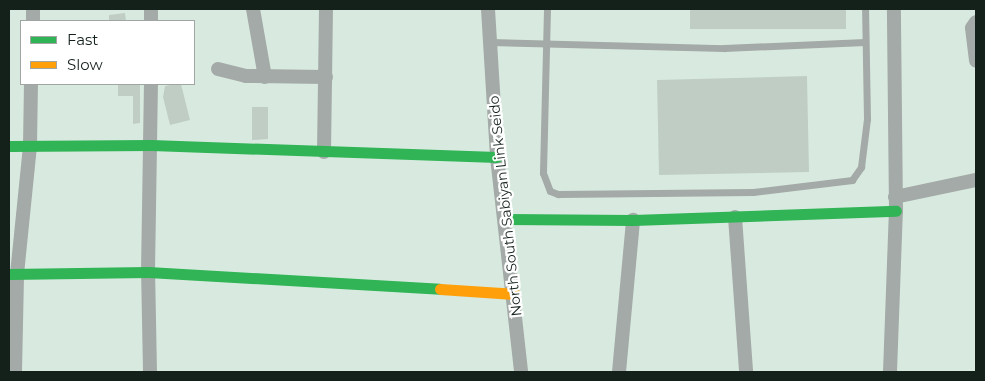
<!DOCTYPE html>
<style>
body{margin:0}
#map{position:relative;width:985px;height:381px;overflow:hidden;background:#d8eae0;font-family:Montserrat,sans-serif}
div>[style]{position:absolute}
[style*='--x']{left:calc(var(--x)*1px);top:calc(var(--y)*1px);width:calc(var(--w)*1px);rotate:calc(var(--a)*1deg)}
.building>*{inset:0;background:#bfcdc5}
.lane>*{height:7px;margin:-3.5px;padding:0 3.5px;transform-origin:3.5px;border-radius:3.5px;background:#a4aaa7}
.street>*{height:14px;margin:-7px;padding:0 7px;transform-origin:7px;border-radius:7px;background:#a4aaa7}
.fast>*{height:11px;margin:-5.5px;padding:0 5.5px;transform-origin:5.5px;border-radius:5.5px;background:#30b455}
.slow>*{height:11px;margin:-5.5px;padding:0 5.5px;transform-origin:5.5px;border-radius:5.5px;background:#ff9f0a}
span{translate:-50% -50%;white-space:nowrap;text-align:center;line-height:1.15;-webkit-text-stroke:4.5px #fff;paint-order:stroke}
.street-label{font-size:14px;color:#14201a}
.frame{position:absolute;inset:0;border:10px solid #14201a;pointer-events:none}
.legend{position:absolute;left:20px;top:20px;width:175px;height:65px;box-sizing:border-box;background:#fff;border:1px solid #a1a6a3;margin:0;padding:6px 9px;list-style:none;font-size:15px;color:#14201a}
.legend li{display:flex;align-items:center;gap:10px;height:25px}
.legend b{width:25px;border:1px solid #a1a6a3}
</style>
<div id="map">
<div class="building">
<div style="clip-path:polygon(690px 9px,846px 9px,846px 29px,690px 29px)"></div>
<div style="clip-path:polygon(125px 13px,126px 21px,109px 21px,109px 15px)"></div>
<div style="clip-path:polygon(807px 76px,809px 172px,659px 175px,657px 80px)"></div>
<div style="clip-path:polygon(118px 84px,140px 84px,140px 123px,133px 124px,133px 96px,118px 96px)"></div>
<div style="clip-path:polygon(175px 84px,181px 84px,190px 120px,170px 125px,163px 97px,165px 86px)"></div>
<div style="clip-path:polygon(252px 107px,268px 107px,268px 139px,252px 140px)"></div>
</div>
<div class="lane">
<div style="--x:547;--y:9;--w:164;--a:91.4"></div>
<div style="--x:543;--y:173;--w:19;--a:69"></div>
<div style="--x:550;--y:191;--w:9;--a:21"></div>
<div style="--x:558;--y:194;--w:195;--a:-0.6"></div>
<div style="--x:753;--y:192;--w:100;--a:-6.9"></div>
<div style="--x:852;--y:180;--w:16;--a:-55"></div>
<div style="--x:861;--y:167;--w:48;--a:-82.9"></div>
<div style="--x:867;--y:119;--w:110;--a:-91"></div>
<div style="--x:490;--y:42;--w:234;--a:1.5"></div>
<div style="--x:724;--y:48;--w:141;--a:-2.4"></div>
</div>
<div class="street">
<div style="--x:253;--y:9;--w:69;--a:80"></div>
<div style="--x:488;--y:9;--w:148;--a:86.5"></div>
<div style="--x:497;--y:157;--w:216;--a:83.6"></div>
<div style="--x:33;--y:21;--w:12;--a:-90"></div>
<div style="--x:151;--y:21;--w:12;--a:-90"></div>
<div style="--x:976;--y:22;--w:7;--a:124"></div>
<div style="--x:972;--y:28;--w:33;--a:83"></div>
<div style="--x:218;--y:69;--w:29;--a:14"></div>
<div style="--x:246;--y:76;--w:80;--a:0.7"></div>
<div style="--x:324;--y:152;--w:143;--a:-89.2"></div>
<div style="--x:895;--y:197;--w:83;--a:-11.9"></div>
<div style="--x:735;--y:217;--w:155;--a:85.9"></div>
<div style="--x:15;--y:372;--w:98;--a:-88.8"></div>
<div style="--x:17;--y:274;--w:129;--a:-84.2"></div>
<div style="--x:30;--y:146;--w:62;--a:-89.1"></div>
<div style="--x:150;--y:372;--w:100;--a:-91.1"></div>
<div style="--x:148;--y:272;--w:188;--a:-89.1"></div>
<div style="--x:619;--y:372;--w:153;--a:-84.7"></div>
<div style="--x:890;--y:372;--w:161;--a:-87.9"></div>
<div style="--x:896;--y:211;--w:202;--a:-90.6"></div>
</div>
<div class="fast">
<div style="--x:9;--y:146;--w:142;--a:-0.4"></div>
<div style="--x:151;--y:145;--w:346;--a:2"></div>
<div style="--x:506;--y:219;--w:127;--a:0.5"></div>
<div style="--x:633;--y:220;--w:263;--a:-2"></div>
<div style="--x:9;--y:274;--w:139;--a:-0.8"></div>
<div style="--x:148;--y:272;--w:292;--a:3.3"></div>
</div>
<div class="slow">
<div style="--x:440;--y:289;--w:75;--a:3.8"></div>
</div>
<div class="street-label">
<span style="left:505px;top:206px;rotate:-96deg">North South Sabiyan Link Seido</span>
</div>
<div class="frame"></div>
<ul class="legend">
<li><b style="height:6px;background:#30b455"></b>Fast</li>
<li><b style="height:6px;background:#ff9f0a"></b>Slow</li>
</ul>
</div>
